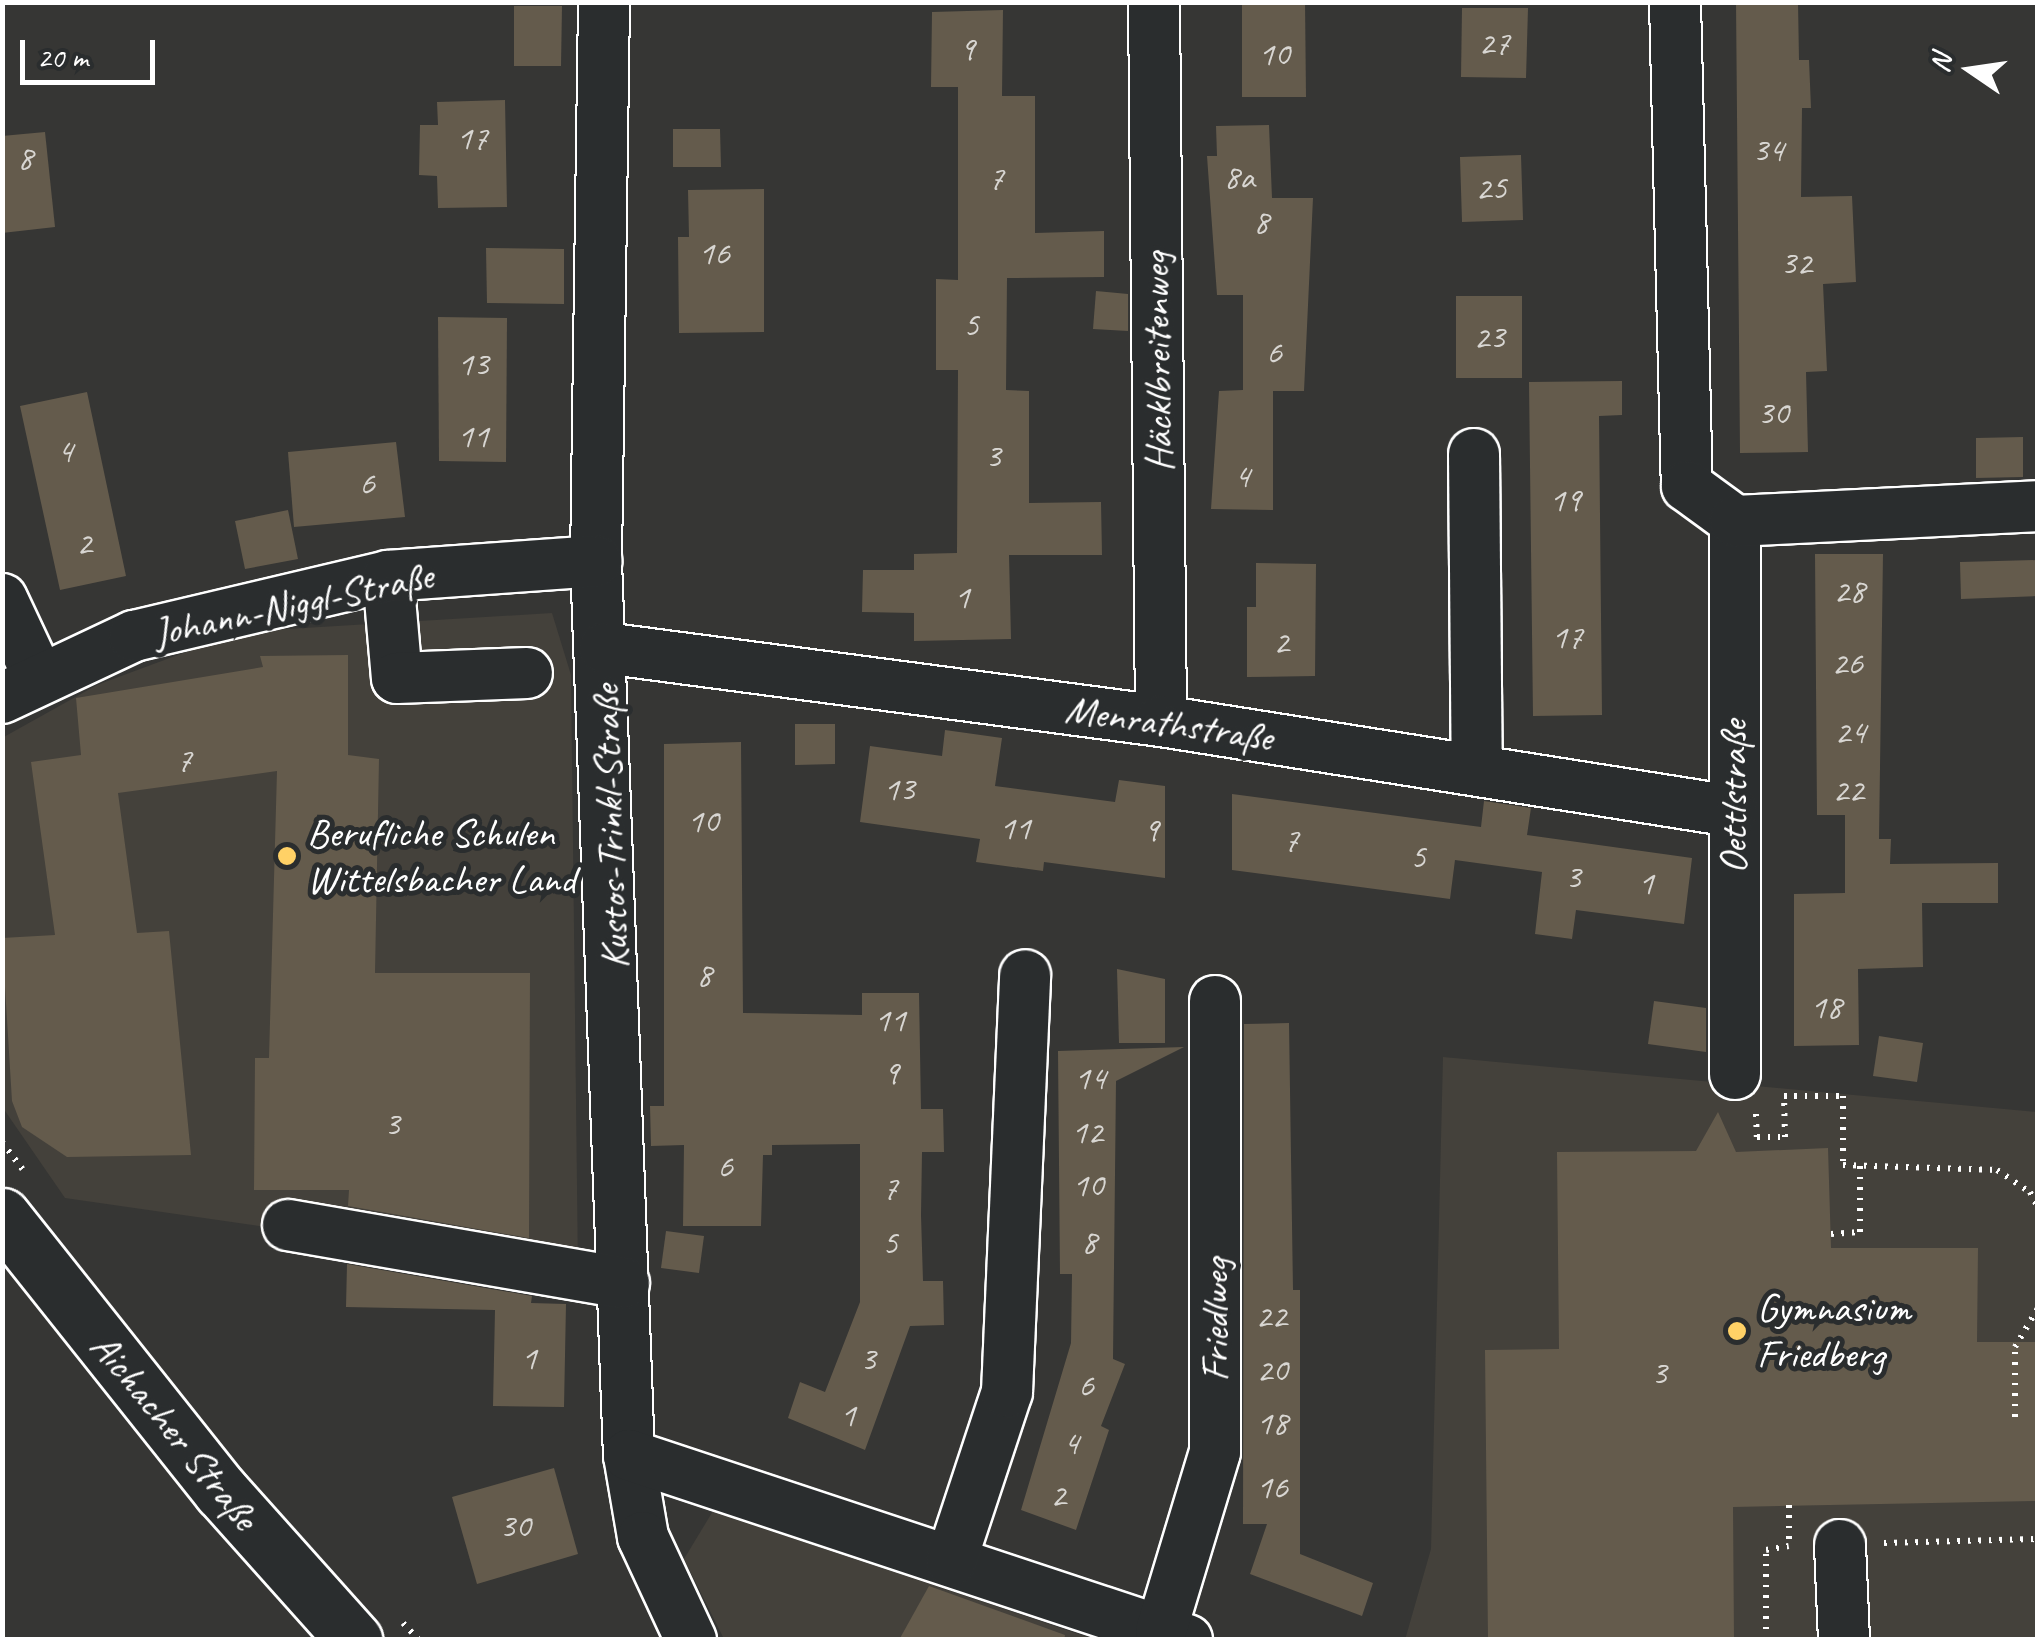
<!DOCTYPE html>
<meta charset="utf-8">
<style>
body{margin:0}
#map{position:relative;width:2040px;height:1642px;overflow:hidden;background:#363634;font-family:Caveat,sans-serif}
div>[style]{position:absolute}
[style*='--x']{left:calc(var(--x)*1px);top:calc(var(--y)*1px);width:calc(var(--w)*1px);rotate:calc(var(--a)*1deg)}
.built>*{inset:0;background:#44413b}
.building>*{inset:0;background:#645b4c}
.path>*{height:6px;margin-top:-3px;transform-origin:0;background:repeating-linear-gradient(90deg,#fff 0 2.5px,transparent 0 10.5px)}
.roads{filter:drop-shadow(2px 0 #fff) drop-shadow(-2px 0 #fff) drop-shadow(0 2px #fff) drop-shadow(0 -2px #fff)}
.minor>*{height:50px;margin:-25px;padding:0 25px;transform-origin:25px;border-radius:25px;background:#2a2d2e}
.major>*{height:55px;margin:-27.5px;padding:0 27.5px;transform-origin:27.5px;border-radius:27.5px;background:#2a2d2e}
.dots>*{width:28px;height:28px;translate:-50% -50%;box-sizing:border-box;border:5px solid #2a2d2e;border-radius:50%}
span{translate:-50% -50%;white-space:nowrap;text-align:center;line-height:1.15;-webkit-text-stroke:10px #2a2d2e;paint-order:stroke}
.number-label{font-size:35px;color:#d8d6d2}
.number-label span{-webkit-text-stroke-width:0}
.street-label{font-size:40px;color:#fff}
.poi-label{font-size:40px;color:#fff}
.left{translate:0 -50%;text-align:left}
.frame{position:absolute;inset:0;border:5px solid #fff;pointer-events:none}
.north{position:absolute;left:1920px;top:20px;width:100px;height:100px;-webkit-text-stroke:8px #2a2d2e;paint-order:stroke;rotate:283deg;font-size:28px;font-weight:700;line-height:40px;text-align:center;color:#fff}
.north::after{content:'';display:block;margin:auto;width:35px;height:45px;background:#fff;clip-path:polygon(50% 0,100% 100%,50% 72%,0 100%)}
.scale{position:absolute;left:20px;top:40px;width:135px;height:45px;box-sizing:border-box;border:5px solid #fff;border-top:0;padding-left:12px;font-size:30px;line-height:35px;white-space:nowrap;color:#fff;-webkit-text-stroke:8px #2a2d2e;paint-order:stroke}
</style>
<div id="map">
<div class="built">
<div style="clip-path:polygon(552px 613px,571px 675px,578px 1272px,65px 1198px,3px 1108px,2px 738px,97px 685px,194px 649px,271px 630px)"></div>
<div style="clip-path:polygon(1443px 1057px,2037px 1112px,2037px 1639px,1405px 1640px,1431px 1549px)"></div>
<div style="clip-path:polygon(713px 1511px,1093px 1639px,724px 1639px,684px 1559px)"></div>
</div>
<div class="building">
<div style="clip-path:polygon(1242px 2px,1305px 2px,1306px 97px,1242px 97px)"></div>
<div style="clip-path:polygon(1736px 2px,1798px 2px,1799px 60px,1809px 60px,1811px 108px,1802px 108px,1801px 197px,1852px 196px,1856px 282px,1823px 284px,1827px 371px,1806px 372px,1808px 452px,1740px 453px)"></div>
<div style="clip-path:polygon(514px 6px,562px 6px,561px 66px,514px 66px)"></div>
<div style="clip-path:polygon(1462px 8px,1528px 8px,1526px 78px,1461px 77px)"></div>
<div style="clip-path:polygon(1003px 10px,1002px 96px,1035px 96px,1035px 233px,1104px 231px,1104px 277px,1007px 278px,1006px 390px,1029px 391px,1029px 503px,1101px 502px,1102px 555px,1009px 555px,1011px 639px,914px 641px,914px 613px,862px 612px,863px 570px,914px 570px,914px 554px,957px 553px,958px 370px,936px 370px,936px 279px,958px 280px,958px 87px,931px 87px,932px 12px)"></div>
<div style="clip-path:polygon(505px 100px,507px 207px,438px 208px,437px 176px,419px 175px,420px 125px,438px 125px,437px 102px)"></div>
<div style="clip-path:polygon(1269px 125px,1272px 198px,1313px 198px,1304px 391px,1273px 391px,1273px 510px,1211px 509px,1219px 391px,1243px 390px,1243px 295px,1217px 295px,1207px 156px,1217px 156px,1216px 126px)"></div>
<div style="clip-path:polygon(673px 129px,720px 129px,721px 167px,673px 167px)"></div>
<div style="clip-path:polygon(45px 132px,55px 227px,2px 233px,2px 136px)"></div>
<div style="clip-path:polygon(1521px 155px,1523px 220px,1462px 222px,1460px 157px)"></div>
<div style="clip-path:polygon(764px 189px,764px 332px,679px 333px,678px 237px,689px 237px,688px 190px)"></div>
<div style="clip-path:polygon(486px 248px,564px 249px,564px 304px,487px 303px)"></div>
<div style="clip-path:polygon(1096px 291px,1128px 294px,1128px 331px,1093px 329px)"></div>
<div style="clip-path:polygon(1456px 296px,1522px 296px,1522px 378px,1456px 378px)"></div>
<div style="clip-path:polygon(438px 317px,507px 318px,506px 462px,439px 461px)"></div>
<div style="clip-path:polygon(1622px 381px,1622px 415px,1599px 416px,1602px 715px,1533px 716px,1529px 382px)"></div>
<div style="clip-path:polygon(87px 392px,126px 576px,60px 590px,20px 406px)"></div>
<div style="clip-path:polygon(2023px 437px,2023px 477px,1976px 478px,1976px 438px)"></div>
<div style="clip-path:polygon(396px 442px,405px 517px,294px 527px,288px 452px)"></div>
<div style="clip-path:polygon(288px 510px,298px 559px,245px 569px,235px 521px)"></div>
<div style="clip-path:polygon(1815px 554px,1883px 554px,1879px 839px,1891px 839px,1890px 864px,1998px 863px,1998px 903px,1922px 903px,1923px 967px,1858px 969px,1859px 1045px,1794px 1046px,1794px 894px,1845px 893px,1845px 815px,1817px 815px)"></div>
<div style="clip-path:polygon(2038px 560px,2038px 596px,1961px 599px,1960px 562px)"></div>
<div style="clip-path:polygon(1256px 563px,1316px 564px,1315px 676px,1247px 677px,1247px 607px,1256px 607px)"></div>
<div style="clip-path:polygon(348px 655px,348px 755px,379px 759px,375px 973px,530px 973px,529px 1238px,348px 1206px,349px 1190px,254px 1190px,255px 1058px,269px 1058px,277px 771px,118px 793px,137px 933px,169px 931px,191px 1155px,67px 1157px,22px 1127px,12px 1101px,2px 938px,55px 935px,31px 762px,81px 755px,76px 698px,263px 667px,260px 656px)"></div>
<div style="clip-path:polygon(795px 724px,835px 724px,835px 764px,795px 765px)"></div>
<div style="clip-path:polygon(945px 730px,1002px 738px,995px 786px,1115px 802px,1119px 780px,1165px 786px,1165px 878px,1044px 862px,1043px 871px,976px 862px,980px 839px,860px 822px,870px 746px,942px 756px)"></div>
<div style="clip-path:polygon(741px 742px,743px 1013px,862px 1015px,862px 993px,919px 993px,921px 1109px,943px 1109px,944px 1152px,922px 1152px,921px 1215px,923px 1281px,943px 1281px,944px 1325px,910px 1326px,865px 1450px,788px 1418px,800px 1382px,825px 1392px,860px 1302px,860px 1144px,772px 1145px,772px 1155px,763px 1155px,761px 1226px,683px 1226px,684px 1145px,651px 1146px,650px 1106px,664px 1106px,664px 744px)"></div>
<div style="clip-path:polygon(1232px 794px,1481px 827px,1484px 801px,1531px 808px,1527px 835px,1692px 858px,1684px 924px,1576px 910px,1572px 939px,1535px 934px,1542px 872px,1455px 860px,1450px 899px,1232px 870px)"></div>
<div style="clip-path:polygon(1117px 969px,1165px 979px,1165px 1043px,1119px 1043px)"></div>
<div style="clip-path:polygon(1654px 1001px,1706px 1008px,1706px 1052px,1648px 1044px)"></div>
<div style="clip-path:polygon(1289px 1023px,1293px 1290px,1300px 1290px,1300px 1554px,1373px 1583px,1362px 1616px,1250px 1574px,1267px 1524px,1243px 1524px,1244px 1024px)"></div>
<div style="clip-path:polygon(1879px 1036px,1923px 1043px,1917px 1082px,1873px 1076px)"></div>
<div style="clip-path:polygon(1184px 1047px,1116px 1081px,1113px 1359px,1125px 1364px,1101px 1426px,1109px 1430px,1076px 1530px,1021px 1510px,1071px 1343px,1072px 1274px,1060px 1274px,1058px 1051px)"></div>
<div style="clip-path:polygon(1718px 1112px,1736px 1152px,1828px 1148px,1831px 1248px,1978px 1248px,1977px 1342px,2038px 1342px,2038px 1501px,1733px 1507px,1734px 1640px,1488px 1640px,1485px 1350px,1559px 1349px,1557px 1152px,1696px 1151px)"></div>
<div style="clip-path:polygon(666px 1231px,704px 1236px,699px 1273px,661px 1268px)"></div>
<div style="clip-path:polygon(347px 1264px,532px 1296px,531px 1303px,566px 1304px,564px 1407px,493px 1406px,495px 1310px,346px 1307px)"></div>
<div style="clip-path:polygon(554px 1468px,578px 1554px,477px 1584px,452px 1497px)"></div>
<div style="clip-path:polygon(929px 1586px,1065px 1635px,1064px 1640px,899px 1640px)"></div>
</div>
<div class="path">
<div style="--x:1756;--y:1114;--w:23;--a:88"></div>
<div style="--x:1757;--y:1137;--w:28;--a:0"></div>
<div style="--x:1785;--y:1137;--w:41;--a:-91.4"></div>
<div style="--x:1784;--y:1096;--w:59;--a:0"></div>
<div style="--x:1843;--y:1096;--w:69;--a:90"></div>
<div style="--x:1843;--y:1165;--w:154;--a:1.9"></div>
<div style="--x:1997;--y:1170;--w:40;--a:34"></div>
<div style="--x:2030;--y:1192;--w:18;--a:63"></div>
<div style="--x:2;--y:1142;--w:34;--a:53"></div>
<div style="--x:1831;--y:1234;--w:29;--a:-4"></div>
<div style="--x:1860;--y:1232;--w:67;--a:-90"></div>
<div style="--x:2015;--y:1417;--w:70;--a:-90"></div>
<div style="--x:2015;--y:1347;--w:45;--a:-59.5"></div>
<div style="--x:1789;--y:1505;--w:38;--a:90"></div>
<div style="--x:1884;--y:1543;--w:154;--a:-1.5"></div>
<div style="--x:403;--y:1623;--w:23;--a:47"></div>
<div style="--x:1766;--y:1640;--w:90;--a:-90"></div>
<div style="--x:1766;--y:1550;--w:23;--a:-10"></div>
</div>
<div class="roads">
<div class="minor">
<div style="--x:604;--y:2;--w:559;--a:90.82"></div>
<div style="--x:596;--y:561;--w:895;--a:87.89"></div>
<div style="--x:629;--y:1455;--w:83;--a:80.3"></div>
<div style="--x:643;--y:1537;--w:114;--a:65"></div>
<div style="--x:1154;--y:2;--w:719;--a:89.44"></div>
<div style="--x:1675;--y:2;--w:484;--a:88.6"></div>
<div style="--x:1687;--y:486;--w:59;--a:36.1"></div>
<div style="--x:1735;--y:521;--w:553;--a:90"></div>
<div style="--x:1474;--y:454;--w:314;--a:89.5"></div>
<div style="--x:1735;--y:521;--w:303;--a:-2.8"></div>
<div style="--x:388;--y:576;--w:102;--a:85"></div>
<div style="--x:397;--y:678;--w:130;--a:-2.2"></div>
<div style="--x:2;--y:599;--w:87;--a:64.9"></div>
<div style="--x:604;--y:648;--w:562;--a:7.47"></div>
<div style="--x:1161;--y:721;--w:578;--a:8.96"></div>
<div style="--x:2;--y:698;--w:146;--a:-25.2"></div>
<div style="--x:134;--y:636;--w:261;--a:-13.3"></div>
<div style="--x:388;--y:576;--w:209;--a:-4.1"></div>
<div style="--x:288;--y:1225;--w:341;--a:9.8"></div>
<div style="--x:629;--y:1455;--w:588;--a:18.34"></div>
<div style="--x:1840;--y:1545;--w:95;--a:87.6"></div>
<div style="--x:951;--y:1561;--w:178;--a:-71.7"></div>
<div style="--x:1007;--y:1392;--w:417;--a:-87.5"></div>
<div style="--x:1161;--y:1631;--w:187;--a:-73.2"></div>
<div style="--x:1215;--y:1452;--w:451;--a:-90"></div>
</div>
<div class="major">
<div style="--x:2;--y:1216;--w:352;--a:51.5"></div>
<div style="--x:221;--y:1491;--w:200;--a:48.2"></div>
</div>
</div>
<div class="dots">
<div style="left:287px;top:856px;background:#ffd166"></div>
<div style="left:1737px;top:1331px;background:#ffd166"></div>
</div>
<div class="number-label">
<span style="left:1494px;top:43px">27</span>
<span style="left:967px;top:49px">9</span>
<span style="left:1274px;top:54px">10</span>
<span style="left:472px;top:138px">17</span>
<span style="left:1768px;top:150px">34</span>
<span style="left:25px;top:158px">8</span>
<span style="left:1239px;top:177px">8a</span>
<span style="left:996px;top:178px">7</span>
<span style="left:1491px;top:188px">25</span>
<span style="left:1261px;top:222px">8</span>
<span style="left:714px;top:253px">16</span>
<span style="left:1796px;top:263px">32</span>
<span style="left:971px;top:325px">5</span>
<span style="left:1489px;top:337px">23</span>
<span style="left:1274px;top:352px">6</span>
<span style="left:473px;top:364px">13</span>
<span style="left:1773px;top:413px">30</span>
<span style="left:473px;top:436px">11</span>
<span style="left:65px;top:451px">4</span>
<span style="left:993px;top:456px">3</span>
<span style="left:1242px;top:476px">4</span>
<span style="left:367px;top:483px">6</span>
<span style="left:1565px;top:500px">19</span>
<span style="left:84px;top:543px">2</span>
<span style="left:1849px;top:591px">28</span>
<span style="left:962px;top:597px">1</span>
<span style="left:1567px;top:637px">17</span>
<span style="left:1281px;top:642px">2</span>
<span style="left:1847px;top:663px">26</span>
<span style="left:1850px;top:732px">24</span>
<span style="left:184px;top:760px">7</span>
<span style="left:899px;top:789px">13</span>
<span style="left:1848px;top:790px">22</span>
<span style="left:703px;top:821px">10</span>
<span style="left:1015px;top:828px">11</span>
<span style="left:1151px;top:830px">9</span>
<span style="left:1291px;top:840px">7</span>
<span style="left:1418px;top:857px">5</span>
<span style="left:1573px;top:877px">3</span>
<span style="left:1646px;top:883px">1</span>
<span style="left:704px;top:975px">8</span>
<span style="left:1826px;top:1007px">18</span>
<span style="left:890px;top:1020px">11</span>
<span style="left:891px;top:1073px">9</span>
<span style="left:1090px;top:1078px">14</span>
<span style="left:392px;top:1124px">3</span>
<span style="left:1087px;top:1132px">12</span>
<span style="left:725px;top:1166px">6</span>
<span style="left:1088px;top:1185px">10</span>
<span style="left:890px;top:1188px">7</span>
<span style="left:1089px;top:1242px">8</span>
<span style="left:890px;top:1243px">5</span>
<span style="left:1271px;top:1316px">22</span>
<span style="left:529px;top:1358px">1</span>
<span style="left:868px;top:1359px">3</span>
<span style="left:1272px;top:1370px">20</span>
<span style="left:1659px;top:1373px">3</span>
<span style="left:1086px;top:1385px">6</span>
<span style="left:848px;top:1415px">1</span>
<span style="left:1272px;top:1423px">18</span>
<span style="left:1071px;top:1443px">4</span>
<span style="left:1272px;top:1487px">16</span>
<span style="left:1058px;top:1495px">2</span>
<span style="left:515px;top:1526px">30</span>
</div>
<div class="street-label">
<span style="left:1157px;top:362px;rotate:-91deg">Häcklbreitenweg</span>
<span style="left:293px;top:604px;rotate:-12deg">Johann-Niggl-Straße</span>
<span style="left:1169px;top:723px;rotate:8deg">Menrathstraße</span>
<span style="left:1733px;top:797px;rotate:-90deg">Oettlstraße</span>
<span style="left:610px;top:827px;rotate:-92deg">Kustos-Trinkl-Straße</span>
<span style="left:1215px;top:1320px;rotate:-90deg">Friedlweg</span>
<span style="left:175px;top:1431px;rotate:51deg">Aichacher Straße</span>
</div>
<div class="poi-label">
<span class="left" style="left:307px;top:856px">Berufliche Schulen<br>Wittelsbacher Land</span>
<span class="left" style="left:1757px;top:1331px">Gymnasium<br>Friedberg</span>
</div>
<div class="frame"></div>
<div class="north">N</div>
<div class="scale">20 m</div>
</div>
